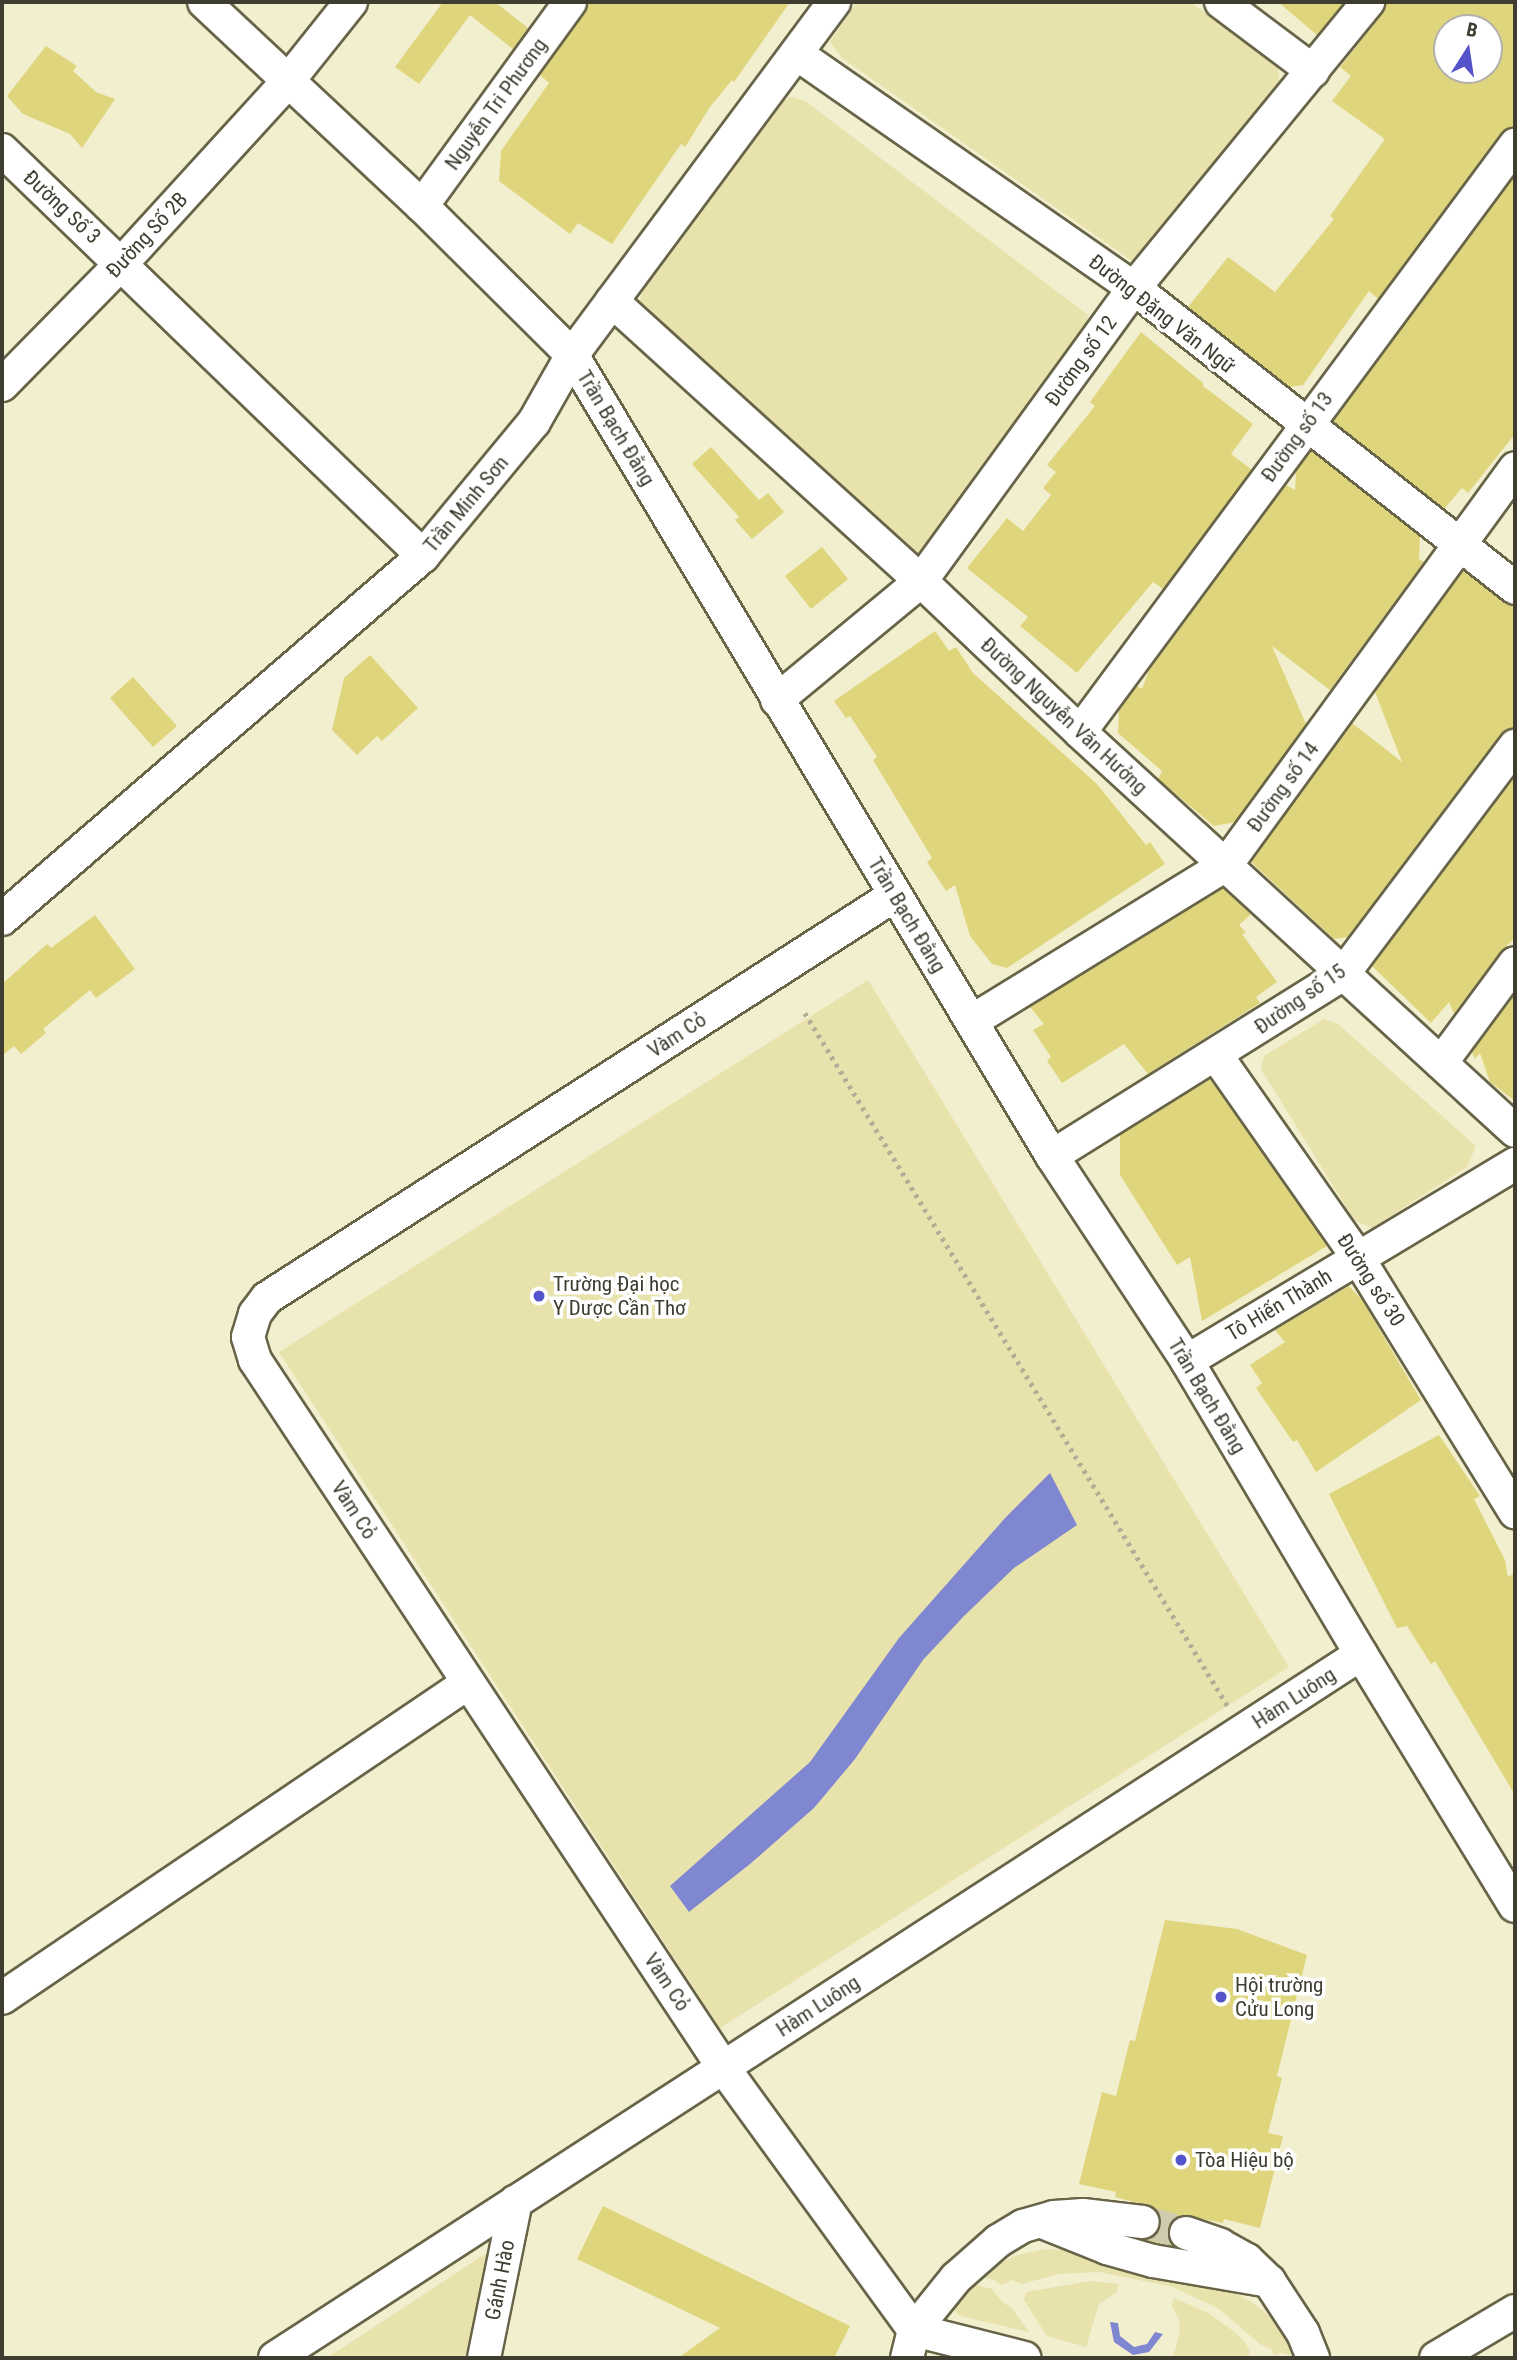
<!DOCTYPE html>
<meta charset="utf-8">
<style>
body{margin:0}
#map{position:relative;width:1517px;height:2360px;overflow:hidden;background:#f2efcf;font-family:"Roboto Condensed",sans-serif}
div>[style]{position:absolute}
[style*='--x']{left:calc(var(--x)*1px);top:calc(var(--y)*1px);width:calc(var(--w)*1px);rotate:calc(var(--a)*1deg)}
.green>*{inset:0;background:#e8e2ad}
.water>*{inset:0;background:#8087d1}
.building>*{inset:0;background:#dfd57c}
.minor-tunnel>*{height:32px;margin-top:-16px;transform-origin:0;background:repeating-linear-gradient(90deg,#cecbaf 0 32px,transparent 0 48px)}
.path>*{height:4.5px;margin-top:-2.25px;transform-origin:0;background:repeating-linear-gradient(90deg,#b2af96 0 3.5px,transparent 0 8.5px)}
.roads{filter:drop-shadow(2px 0 #676448) drop-shadow(-2px 0 #676448) drop-shadow(0 2px #676448) drop-shadow(0 -2px #676448)}
.minor>*{height:32px;margin:-16px;padding:0 16px;transform-origin:16px;border-radius:16px;background:#fff}
.dots>*{width:19px;height:19px;translate:-50% -50%;box-sizing:border-box;border:4px solid #fff;border-radius:50%}
span{translate:-50% -50%;white-space:nowrap;text-align:center;line-height:1.15;-webkit-text-stroke:7px #fff;paint-order:stroke}
.street-label{font-size:21px;color:#3f3d30}
.poi-label{font-size:21px;color:#3f3d30}
.left{translate:0 -50%;text-align:left}
.frame{position:absolute;inset:0;border:4px solid #3f3d30;pointer-events:none}
.north{position:absolute;left:1433px;top:14px;width:70px;height:70px;box-sizing:border-box;background:#fff;border:2px solid #b2b1ac;border-radius:50%;rotate:12deg;font-size:19px;font-weight:700;line-height:28px;text-align:center;color:#3f3d30}
.north::after{content:'';display:block;margin:auto;width:24px;height:32px;background:#5553ca;clip-path:polygon(50% 0,100% 100%,50% 72%,0 100%)}
</style>
<div id="map">
<div class="green">
<div style="clip-path:polygon(857px 2px,1190px 2px,1278px 67px,1280px 83px,1132px 261px,842px 58px,830px 42px)"></div>
<div style="clip-path:polygon(791px 97px,805px 101px,1088px 315px,1085px 333px,930px 552px,912px 564px,645px 311px,639px 302px,646px 280px,776px 103px)"></div>
<div style="clip-path:polygon(868px 980px,1289px 1667px,720px 2028px,279px 1352px)"></div>
<div style="clip-path:polygon(1324px 1019px,1338px 1024px,1476px 1146px,1467px 1167px,1372px 1228px,1354px 1220px,1261px 1069px,1264px 1056px)"></div>
<div style="clip-path:polygon(1045px 2249px,1072px 2250px,1115px 2268px,1168px 2282px,1187px 2286px,1210px 2283px,1221px 2286px,1252px 2302px,1268px 2315px,1293px 2343px,1300px 2358px,1282px 2353px,1274px 2355px,1271px 2349px,1260px 2344px,1219px 2309px,1173px 2287px,1099px 2272px,1058px 2274px,1022px 2284px,1011px 2280px,1002px 2285px,992px 2279px,976px 2277px,1014px 2256px)"></div>
<div style="clip-path:polygon(488px 2252px,466px 2358px,327px 2358px)"></div>
<div style="clip-path:polygon(1091px 2281px,1119px 2284px,1117px 2292px,1099px 2304px,1086px 2347px,1047px 2336px,1024px 2300px,1026px 2292px)"></div>
<div style="clip-path:polygon(973px 2284px,992px 2289px,1003px 2303px,1011px 2307px,1029px 2332px,960px 2316px,954px 2310px,954px 2303px,965px 2286px)"></div>
<div style="clip-path:polygon(1174px 2298px,1208px 2313px,1232px 2330px,1243px 2340px,1250px 2351px,1249px 2355px,1243px 2358px,1173px 2358px,1180px 2331px,1179px 2320px,1172px 2306px)"></div>
</div>
<div class="water">
<div style="clip-path:polygon(1050px 1473px,1077px 1525px,1014px 1568px,964px 1616px,923px 1660px,855px 1759px,814px 1808px,750px 1864px,689px 1912px,670px 1886px,810px 1762px,899px 1638px,1006px 1517px)"></div>
<div style="clip-path:polygon(1110px 2322px,1118px 2323px,1120px 2336px,1134px 2347px,1147px 2344px,1155px 2332px,1163px 2334px,1149px 2352px,1133px 2355px,1114px 2342px)"></div>
</div>
<div class="building">
<div style="clip-path:polygon(443px 2px,495px 2px,528px 28px,513px 49px,470px 15px,419px 84px,395px 67px)"></div>
<div style="clip-path:polygon(591px 2px,790px 2px,734px 82px,732px 80px,710px 107px,685px 147px,681px 144px,612px 244px,578px 223px,570px 234px,499px 181px,501px 151px,549px 83px,540px 75px)"></div>
<div style="clip-path:polygon(1278px 2px,1344px 2px,1317px 35px)"></div>
<div style="clip-path:polygon(evenodd,1386px 2px,1515px 2px,1515px 127px,1500px 134px,1378px 299px,1369px 291px,1303px 385px,1289px 387px,1188px 307px,1228px 257px,1275px 292px,1334px 219px,1330px 216px,1385px 139px,1332px 101px,1351px 76px,1340px 67px,1382px 14px,1386px 2px,1447px 28px,1489px 28px,1489px 70px,1447px 70px,1447px 28px)"></div>
<div style="clip-path:polygon(46px 46px,77px 66px,73px 71px,96px 92px,115px 99px,82px 148px,70px 134px,23px 114px,7px 96px)"></div>
<div style="clip-path:polygon(1515px 176px,1515px 434px,1468px 493px,1462px 488px,1444px 509px,1333px 421px)"></div>
<div style="clip-path:polygon(1141px 332px,1203px 383px,1203px 386px,1253px 424px,1231px 454px,1252px 470px,1163px 589px,1153px 582px,1077px 673px,1020px 626px,1028px 617px,967px 568px,1007px 518px,1023px 531px,1051px 495px,1043px 488px,1056px 472px,1047px 465px,1095px 406px,1090px 402px)"></div>
<div style="clip-path:polygon(711px 447px,759px 500px,768px 493px,784px 512px,752px 539px,735px 520px,739px 517px,692px 464px)"></div>
<div style="clip-path:polygon(1311px 451px,1420px 536px,1419px 559px,1424px 562px,1330px 690px,1272px 646px,1306px 724px,1235px 822px,1214px 826px,1158px 779px,1162px 771px,1118px 733px,1119px 710px,1137px 686px,1142px 689px,1149px 670px,1286px 485px,1295px 490px,1296px 471px)"></div>
<div style="clip-path:polygon(822px 547px,848px 579px,811px 609px,785px 576px)"></div>
<div style="clip-path:polygon(1463px 571px,1504px 602px,1515px 606px,1515px 728px,1500px 735px,1348px 937px,1334px 939px,1251px 862px,1352px 723px,1402px 762px,1375px 692px)"></div>
<div style="clip-path:polygon(935px 631px,949px 651px,956px 647px,973px 673px,1097px 784px,1146px 845px,1150px 842px,1165px 864px,1007px 968px,992px 964px,970px 936px,955px 885px,946px 891px,927px 862px,932px 858px,873px 760px,877px 757px,850px 716px,846px 718px,834px 701px)"></div>
<div style="clip-path:polygon(370px 655px,418px 708px,382px 741px,377px 736px,357px 755px,332px 730px,344px 678px)"></div>
<div style="clip-path:polygon(133px 677px,177px 726px,153px 747px,110px 698px)"></div>
<div style="clip-path:polygon(1515px 776px,1515px 938px,1500px 952px,1454px 1014px,1449px 1002px,1431px 1023px,1372px 966px)"></div>
<div style="clip-path:polygon(1223px 888px,1251px 914px,1239px 925px,1246px 933px,1242px 934px,1277px 982px,1256px 997px,1260px 1003px,1148px 1074px,1124px 1044px,1062px 1083px,1047px 1061px,1051px 1057px,1033px 1030px,1044px 1024px,1030px 1007px)"></div>
<div style="clip-path:polygon(95px 915px,135px 969px,96px 998px,90px 990px,43px 1029px,46px 1033px,21px 1054px,14px 1046px,2px 1056px,2px 984px,47px 944px,51px 948px)"></div>
<div style="clip-path:polygon(1515px 994px,1515px 1101px,1490px 1082px,1480px 1053px,1475px 1059px,1472px 1052px)"></div>
<div style="clip-path:polygon(1210px 1079px,1327px 1246px,1202px 1321px,1190px 1257px,1177px 1265px,1120px 1175px,1120px 1135px)"></div>
<div style="clip-path:polygon(1349px 1286px,1362px 1300px,1421px 1400px,1316px 1472px,1297px 1440px,1293px 1442px,1256px 1388px,1262px 1383px,1250px 1365px,1285px 1342px,1275px 1330px)"></div>
<div style="clip-path:polygon(1439px 1435px,1480px 1496px,1474px 1499px,1505px 1560px,1508px 1577px,1515px 1573px,1515px 1795px,1435px 1661px,1431px 1664px,1407px 1626px,1397px 1628px,1329px 1494px)"></div>
<div style="clip-path:polygon(1165px 1920px,1237px 1929px,1307px 1955px,1277px 2076px,1282px 2078px,1268px 2133px,1283px 2136px,1260px 2228px,1224px 2219px,1223px 2223px,1182px 2215px,1174px 2220px,1169px 2228px,1168px 2237px,1173px 2246px,1145px 2240px,1157px 2233px,1161px 2225px,1160px 2215px,1153px 2207px,1115px 2197px,1116px 2192px,1079px 2184px,1102px 2092px,1116px 2096px,1130px 2040px,1135px 2041px)"></div>
<div style="clip-path:polygon(603px 2206px,850px 2326px,834px 2358px,678px 2358px,720px 2328px,577px 2259px)"></div>
</div>
<div class="minor-tunnel">
<div style="--x:1143;--y:2222;--w:44;--a:14.3"></div>
</div>
<div class="path">
<div style="--x:805;--y:1013;--w:814;--a:58.61"></div>
</div>
<div class="roads">
<div class="minor">
<div style="--x:204;--y:2;--w:299;--a:43.1"></div>
<div style="--x:422;--y:206;--w:211;--a:44.8"></div>
<div style="--x:572;--y:355;--w:934;--a:59.07"></div>
<div style="--x:1052;--y:1156;--w:245;--a:56.6"></div>
<div style="--x:1187;--y:1361;--w:341;--a:59.3"></div>
<div style="--x:1361;--y:1654;--w:295;--a:58.6"></div>
<div style="--x:1221;--y:2;--w:115;--a:36.9"></div>
<div style="--x:797;--y:54;--w:410;--a:34.8"></div>
<div style="--x:1134;--y:288;--w:485;--a:38.2"></div>
<div style="--x:2;--y:150;--w:585;--a:43.96"></div>
<div style="--x:422;--y:206;--w:252;--a:-54"></div>
<div style="--x:612;--y:301;--w:417;--a:42.2"></div>
<div style="--x:921;--y:581;--w:219;--a:43.5"></div>
<div style="--x:1080;--y:732;--w:590;--a:42.53"></div>
<div style="--x:2;--y:385;--w:171;--a:-45.5"></div>
<div style="--x:122;--y:263;--w:246;--a:-47.6"></div>
<div style="--x:288;--y:81;--w:101;--a:-51.4"></div>
<div style="--x:777;--y:700;--w:187;--a:-39.6"></div>
<div style="--x:921;--y:581;--w:362;--a:-54"></div>
<div style="--x:1134;--y:288;--w:370;--a:-50.7"></div>
<div style="--x:1080;--y:732;--w:731;--a:-53.46"></div>
<div style="--x:895;--y:895;--w:746;--a:147.31"></div>
<div style="--x:267;--y:1298;--w:20;--a:127"></div>
<div style="--x:255;--y:1314;--w:24;--a:107"></div>
<div style="--x:248;--y:1337;--w:24;--a:73"></div>
<div style="--x:255;--y:1360;--w:848;--a:56.5"></div>
<div style="--x:723;--y:2067;--w:325;--a:54"></div>
<div style="--x:2;--y:919;--w:556;--a:-40.77"></div>
<div style="--x:423;--y:556;--w:174;--a:-50.4"></div>
<div style="--x:534;--y:422;--w:77;--a:-60.4"></div>
<div style="--x:572;--y:355;--w:440;--a:-53.4"></div>
<div style="--x:972;--y:1021;--w:298;--a:-31.6"></div>
<div style="--x:1226;--y:865;--w:491;--a:-53.9"></div>
<div style="--x:1216;--y:1055;--w:248;--a:55"></div>
<div style="--x:1358;--y:1258;--w:299;--a:58.3"></div>
<div style="--x:1441;--y:1063;--w:124;--a:-53.5"></div>
<div style="--x:1052;--y:1156;--w:343;--a:-32"></div>
<div style="--x:1343;--y:974;--w:286;--a:-53"></div>
<div style="--x:1187;--y:1361;--w:383;--a:-31"></div>
<div style="--x:2;--y:1998;--w:562;--a:-34.06"></div>
<div style="--x:1042;--y:2222;--w:70;--a:21.8"></div>
<div style="--x:1107;--y:2248;--w:48;--a:15.8"></div>
<div style="--x:1153;--y:2261;--w:118;--a:9.8"></div>
<div style="--x:1186;--y:2233;--w:36;--a:19"></div>
<div style="--x:1220;--y:2245;--w:31;--a:29"></div>
<div style="--x:1247;--y:2260;--w:30;--a:44"></div>
<div style="--x:1269;--y:2281;--w:62;--a:56.8"></div>
<div style="--x:1303;--y:2333;--w:27;--a:68"></div>
<div style="--x:914;--y:2330;--w:114;--a:14.2"></div>
<div style="--x:275;--y:2358;--w:1294;--a:-32.95"></div>
<div style="--x:484;--y:2358;--w:160;--a:-78.5"></div>
<div style="--x:907;--y:2358;--w:29;--a:-76"></div>
<div style="--x:914;--y:2330;--w:67;--a:-51.1"></div>
<div style="--x:956;--y:2278;--w:56;--a:-41.4"></div>
<div style="--x:998;--y:2241;--w:29;--a:-31"></div>
<div style="--x:1023;--y:2226;--w:32;--a:-16"></div>
<div style="--x:1054;--y:2217;--w:29;--a:-4"></div>
<div style="--x:1083;--y:2215;--w:60;--a:6.7"></div>
<div style="--x:1436;--y:2358;--w:92;--a:-30.7"></div>
</div>
</div>
<div class="dots">
<div style="left:539px;top:1296px;background:#5553ca"></div>
<div style="left:1221px;top:1997px;background:#5553ca"></div>
<div style="left:1181px;top:2160px;background:#5553ca"></div>
</div>
<div class="street-label">
<span style="left:496px;top:104px;rotate:-54deg">Nguyễn Tri Phương</span>
<span style="left:62px;top:207px;rotate:43deg">Đường Số 3</span>
<span style="left:147px;top:235px;rotate:-47deg">Đường Số 2B</span>
<span style="left:1162px;top:314px;rotate:38deg">Đường Đặng Văn Ngữ</span>
<span style="left:1081px;top:361px;rotate:-54deg">Đường số 12</span>
<span style="left:616px;top:428px;rotate:59deg">Trần Bạch Đằng</span>
<span style="left:1297px;top:437px;rotate:-54deg">Đường số 13</span>
<span style="left:466px;top:504px;rotate:-50deg">Trần Minh Sơn</span>
<span style="left:1064px;top:716px;rotate:43deg">Đường Nguyễn Văn Hưởng</span>
<span style="left:1283px;top:787px;rotate:-54deg">Đường số 14</span>
<span style="left:907px;top:915px;rotate:59deg">Trần Bạch Đằng</span>
<span style="left:1300px;top:999px;rotate:-35deg">Đường số 15</span>
<span style="left:677px;top:1035px;rotate:-33deg">Vàm Cỏ</span>
<span style="left:1371px;top:1280px;rotate:57deg">Đường số 30</span>
<span style="left:1279px;top:1305px;rotate:-31deg">Tô Hiến Thành</span>
<span style="left:1207px;top:1396px;rotate:59deg">Trần Bạch Đằng</span>
<span style="left:354px;top:1510px;rotate:57deg">Vàm Cỏ</span>
<span style="left:1294px;top:1698px;rotate:-33deg">Hàm Luông</span>
<span style="left:667px;top:1982px;rotate:56deg">Vàm Cỏ</span>
<span style="left:818px;top:2006px;rotate:-33deg">Hàm Luông</span>
<span style="left:500px;top:2280px;rotate:-79deg">Gánh Hào</span>
</div>
<div class="poi-label">
<span class="left" style="left:553px;top:1296px">Trường Đại học<br>Y Dược Cần Thơ</span>
<span class="left" style="left:1235px;top:1997px">Hội trường<br>Cửu Long</span>
<span class="left" style="left:1195px;top:2160px">Tòa Hiệu bộ</span>
</div>
<div class="frame"></div>
<div class="north">B</div>
</div>
